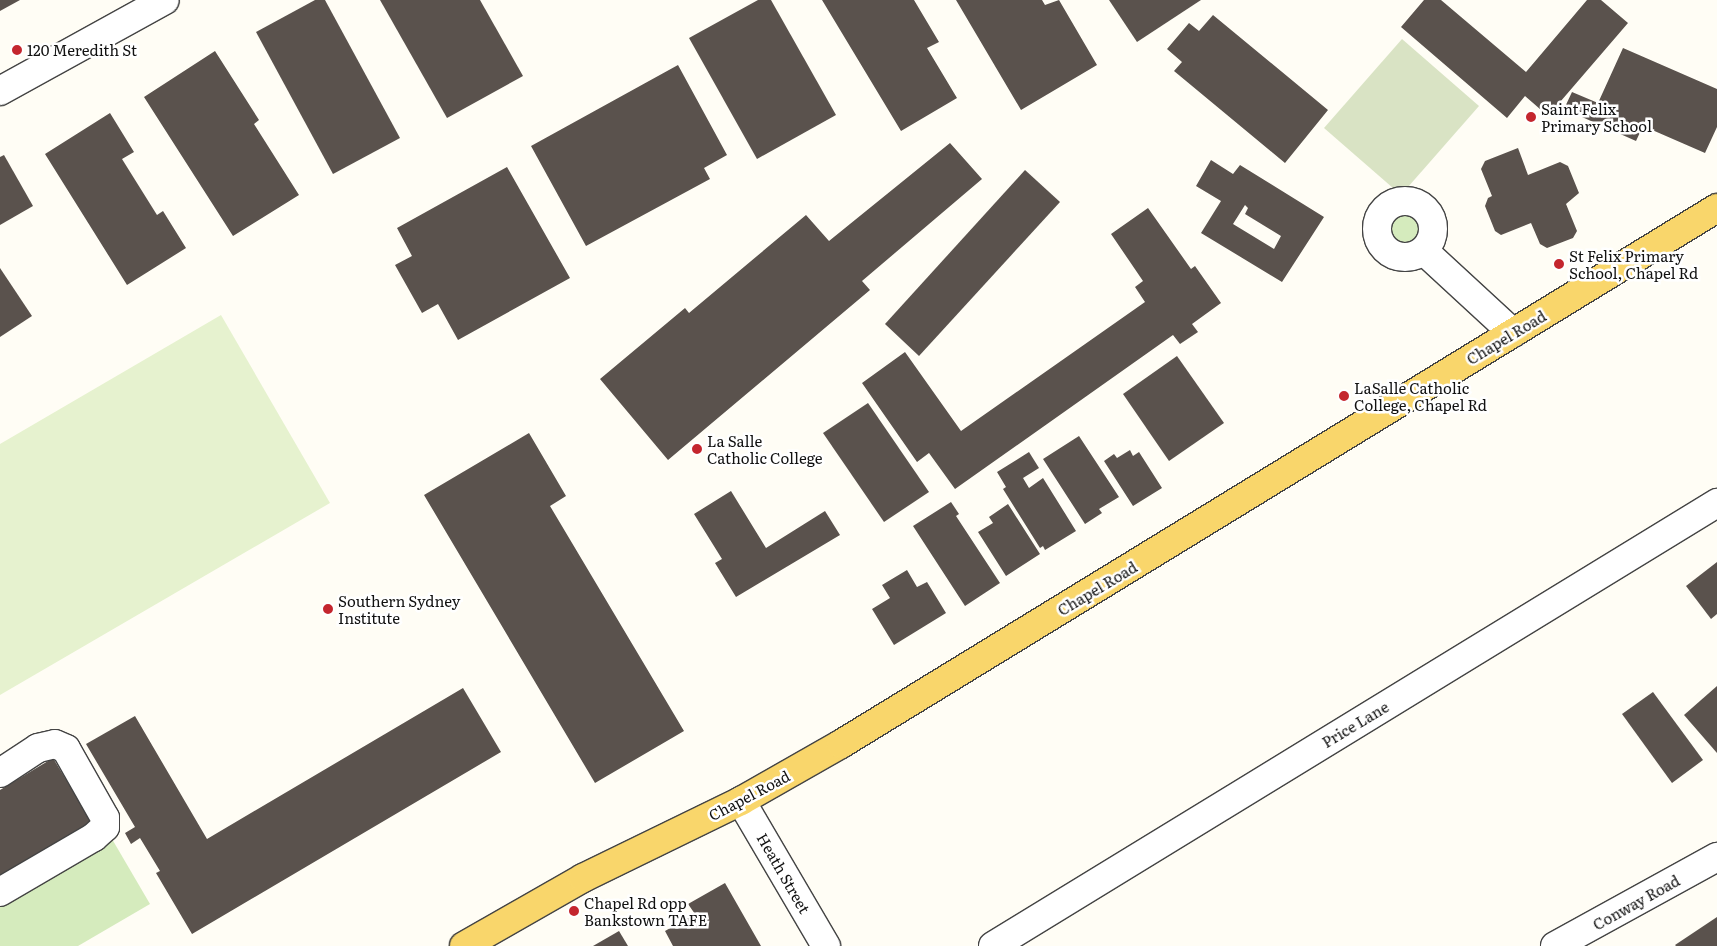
<!DOCTYPE html>
<style>
body{margin:0}
#map{position:relative;width:1717px;height:946px;overflow:hidden;background:#fffdf5;font-family:Literata,serif}
div>[style]{position:absolute}
[style*='--x']{left:calc(var(--x)*1px);top:calc(var(--y)*1px);width:calc(var(--w)*1px);rotate:calc(var(--a)*1deg)}
.green>*{inset:0;background:#d5ebbd}
.round{border-radius:50%}
.cemetery>*{inset:0;background:#d9e3c4}
.pitch>*{inset:0;background:#e6f2cf}
.building>*{inset:0;background:#5a524d}
.roads{filter:drop-shadow(1px 0 #444) drop-shadow(-1px 0 #444) drop-shadow(0 1px #444) drop-shadow(0 -1px #444)}
.minor>*{height:28px;margin:-14px;padding:0 14px;transform-origin:14px;border-radius:14px;background:#fff}
.minor>.ring{margin:-14px;padding:0;box-sizing:content-box;background:none;border:28px solid #fff;border-radius:50%}
.major>*{height:28px;margin:-14px;padding:0 14px;transform-origin:14px;border-radius:14px;background:#f9d66b}
.dots>*{width:14px;height:14px;translate:-50% -50%;box-sizing:border-box;border:2px solid #fff;border-radius:50%}
span{translate:-50% -50%;white-space:nowrap;text-align:center;line-height:1.15;-webkit-text-stroke:5px #fff;paint-order:stroke}
.poi-label{font-size:15px;color:#111}
.left{translate:0 -50%;text-align:left}
.street-label{font-size:15px;color:#111}
</style>
<div id="map">
<div class="green">
<div class="round" style="left:1388px;top:214px;width:34px;height:34px"></div>
<div style="clip-path:polygon(112px 839px,150px 904px,78px 946px,0 946px,0 904px)"></div>
</div>
<div class="cemetery">
<div style="clip-path:polygon(1402px 39px,1479px 106px,1401px 195px,1324px 128px)"></div>
</div>
<div class="pitch">
<div style="clip-path:polygon(221px 315px,330px 503px,0 695px,0 444px)"></div>
</div>
<div class="building">
<div style="clip-path:polygon(0 0,20px 0,0 11px)"></div>
<div style="clip-path:polygon(315px 0,325px 0,400px 138px,333px 174px,256px 32px)"></div>
<div style="clip-path:polygon(380px 0,480px 0,523px 76px,447px 118px)"></div>
<div style="clip-path:polygon(758px 0,771px 0,836px 115px,757px 159px,689px 38px)"></div>
<div style="clip-path:polygon(822px 0,914px 0,939px 42px,927px 48px,957px 98px,901px 131px)"></div>
<div style="clip-path:polygon(956px 0,1042px 0,1045px 5px,1059px 0,1097px 65px,1021px 110px)"></div>
<div style="clip-path:polygon(1109px 0,1201px 0,1137px 42px)"></div>
<div style="clip-path:polygon(1424px 0,1441px 0,1526px 72px,1587px 0,1601px 0,1628px 23px,1548px 116px,1525px 96px,1507px 118px,1401px 27px)"></div>
<div style="clip-path:polygon(1213px 15px,1328px 110px,1285px 163px,1174px 71px,1182px 62px,1167px 49px,1189px 23px,1199px 31px)"></div>
<div style="clip-path:polygon(1623px 48px,1717px 89px,1717px 127px,1705px 153px,1643px 126px,1636px 141px,1564px 109px,1572px 92px,1598px 103px)"></div>
<div style="clip-path:polygon(215px 51px,259px 120px,254px 124px,299px 195px,233px 236px,144px 97px)"></div>
<div style="clip-path:polygon(678px 65px,727px 155px,704px 168px,710px 179px,586px 246px,531px 146px)"></div>
<div style="clip-path:polygon(110px 113px,134px 152px,122px 159px,157px 215px,163px 211px,186px 248px,127px 285px,45px 154px)"></div>
<div style="clip-path:polygon(950px 143px,982px 179px,862px 281px,870px 290px,668px 460px,600px 379px,685px 308px,689px 313px,806px 215px,829px 241px)"></div>
<div style="clip-path:polygon(1518px 148px,1528px 175px,1560px 162px,1568px 166px,1579px 193px,1566px 204px,1577px 231px,1573px 238px,1547px 248px,1540px 244px,1531px 223px,1501px 235px,1495px 231px,1485px 206px,1488px 198px,1492px 196px,1481px 169px,1485px 161px)"></div>
<div style="clip-path:polygon(4px 155px,33px 206px,0 225px,0 157px)"></div>
<div style="clip-path:polygon(evenodd,1211px 160px,1233px 174px,1240px 165px,1324px 217px,1282px 282px,1201px 233px,1221px 201px,1196px 186px,1211px 160px,1245px 205px,1248px 208px,1245px 214px,1281px 236px,1274px 249px,1233px 224px,1245px 205px)"></div>
<div style="clip-path:polygon(507px 167px,570px 278px,458px 340px,438px 304px,422px 313px,395px 265px,412px 256px,397px 228px)"></div>
<div style="clip-path:polygon(1025px 170px,1060px 202px,919px 356px,885px 324px)"></div>
<div style="clip-path:polygon(1148px 208px,1191px 269px,1195px 266px,1221px 303px,1192px 324px,1198px 332px,1180px 344px,1173px 335px,955px 489px,929px 453px,917px 462px,862px 383px,905px 352px,961px 431px,1145px 302px,1135px 287px,1143px 281px,1111px 234px)"></div>
<div style="clip-path:polygon(0 268px,32px 316px,0 337px)"></div>
<div style="clip-path:polygon(1177px 356px,1224px 423px,1169px 461px,1123px 394px)"></div>
<div style="clip-path:polygon(868px 403px,929px 492px,884px 522px,823px 433px)"></div>
<div style="clip-path:polygon(529px 433px,566px 496px,550px 506px,684px 731px,595px 783px,424px 495px)"></div>
<div style="clip-path:polygon(1079px 436px,1119px 497px,1099px 509px,1102px 513px,1085px 524px,1043px 459px)"></div>
<div style="clip-path:polygon(1130px 450px,1133px 456px,1139px 452px,1162px 488px,1133px 506px,1104px 461px,1114px 454px,1117px 458px)"></div>
<div style="clip-path:polygon(1029px 452px,1039px 468px,1023px 478px,1029px 488px,1043px 478px,1076px 531px,1045px 550px,1043px 546px,1040px 548px,1003px 489px,1006px 487px,997px 472px)"></div>
<div style="clip-path:polygon(731px 491px,766px 548px,825px 511px,840px 535px,736px 597px,715px 563px,722px 559px,694px 514px)"></div>
<div style="clip-path:polygon(951px 502px,959px 514px,956px 516px,1000px 583px,965px 606px,913px 526px)"></div>
<div style="clip-path:polygon(1008px 504px,1040px 554px,1006px 576px,978px 532px,993px 523px,989px 517px)"></div>
<div style="clip-path:polygon(1717px 562px,1717px 614px,1711px 619px,1686px 586px)"></div>
<div style="clip-path:polygon(907px 570px,917px 587px,927px 582px,946px 613px,894px 645px,872px 609px,890px 598px,882px 585px)"></div>
<div style="clip-path:polygon(1717px 686px,1717px 753px,1684px 715px)"></div>
<div style="clip-path:polygon(463px 688px,501px 752px,192px 934px,156px 873px,160px 871px,140px 838px,131px 844px,125px 833px,135px 827px,86px 744px,135px 716px,207px 839px)"></div>
<div style="clip-path:polygon(1653px 692px,1703px 760px,1672px 783px,1622px 714px)"></div>
<div style="clip-path:polygon(53px 758px,93px 824px,0 880px,0 790px)"></div>
<div style="clip-path:polygon(725px 883px,761px 946px,673px 946px,665px 931px,695px 914px,688px 904px)"></div>
<div style="clip-path:polygon(1717px 917px,1717px 946px,1676px 946px,1675px 945px)"></div>
<div style="clip-path:polygon(619px 931px,628px 946px,593px 946px)"></div>
</div>
<div class="roads">
<div class="minor">
<div style="--x:0;--y:91;--w:188;--a:-28.9"></div>
<div class="ring" style="left:1377px;top:201px;width:28px;height:28px"></div>
<div style="--x:1424;--y:251;--w:121;--a:42.7"></div>
<div style="--x:0;--y:773;--w:45;--a:-33.3"></div>
<div style="--x:38;--y:748;--w:17;--a:-13"></div>
<div style="--x:55;--y:744;--w:12;--a:24"></div>
<div style="--x:66;--y:749;--w:79;--a:60.5"></div>
<div style="--x:105;--y:818;--w:9;--a:90"></div>
<div style="--x:105;--y:827;--w:15;--a:138"></div>
<div style="--x:94;--y:837;--w:109;--a:149.7"></div>
<div style="--x:741;--y:801;--w:168;--a:59.6"></div>
<div style="--x:993;--y:946;--w:849;--a:-31.46"></div>
<div style="--x:1555;--y:946;--w:185;--a:-28.8"></div>
</div>
<div class="major">
<div style="--x:464;--y:946;--w:137;--a:-29.7"></div>
<div style="--x:583;--y:878;--w:176;--a:-26"></div>
<div style="--x:741;--y:801;--w:115;--a:-29.7"></div>
<div style="--x:841;--y:744;--w:1027;--a:-31.46"></div>
</div>
</div>
<div class="dots">
<div style="left:17px;top:50px;background:#c4262e"></div>
<div style="left:1531px;top:117px;background:#c4262e"></div>
<div style="left:1559px;top:264px;background:#c4262e"></div>
<div style="left:1344px;top:396px;background:#c4262e"></div>
<div style="left:697px;top:449px;background:#c4262e"></div>
<div style="left:328px;top:609px;background:#c4262e"></div>
<div style="left:574px;top:911px;background:#c4262e"></div>
</div>
<div class="poi-label">
<span class="left" style="left:27px;top:50px">120 Meredith St</span>
<span class="left" style="left:1541px;top:117px">Saint Felix<br>Primary School</span>
<span class="left" style="left:1569px;top:264px">St Felix Primary<br>School, Chapel Rd</span>
<span class="left" style="left:1354px;top:396px">LaSalle Catholic<br>College, Chapel Rd</span>
<span class="left" style="left:707px;top:449px">La Salle<br>Catholic College</span>
<span class="left" style="left:338px;top:609px">Southern Sydney<br>Institute</span>
<span class="left" style="left:584px;top:911px">Chapel Rd opp<br>Bankstown TAFE</span>
</div>
<div class="street-label">
<span style="left:1506px;top:337px;rotate:-31deg">Chapel Road</span>
<span style="left:1097px;top:588px;rotate:-31deg">Chapel Road</span>
<span style="left:1355px;top:724px;rotate:-31deg">Price Lane</span>
<span style="left:749px;top:795px;rotate:-28deg">Chapel Road</span>
<span style="left:784px;top:873px;rotate:60deg">Heath Street</span>
<span style="left:1636px;top:902px;rotate:-29deg">Conway Road</span>
</div>
</div>
